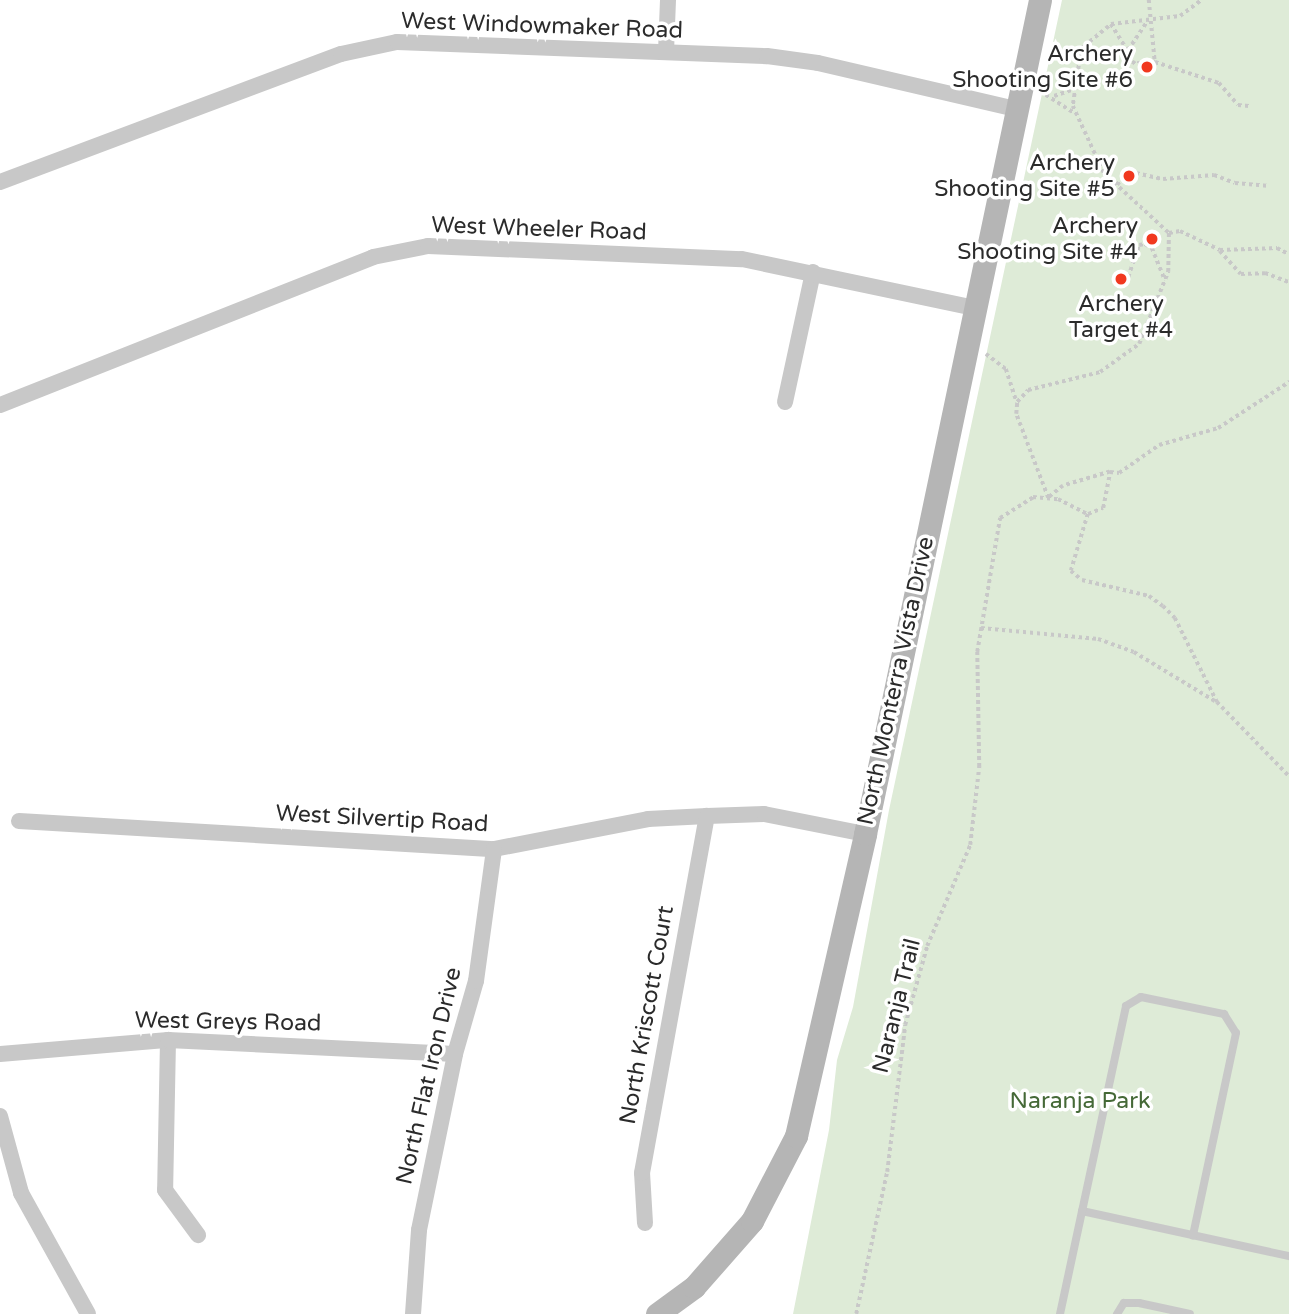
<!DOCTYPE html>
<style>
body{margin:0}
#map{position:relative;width:1289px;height:1314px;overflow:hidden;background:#fff;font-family:"Varela Round",sans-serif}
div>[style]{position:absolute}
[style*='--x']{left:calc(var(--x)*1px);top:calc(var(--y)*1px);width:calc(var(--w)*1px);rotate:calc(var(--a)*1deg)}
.green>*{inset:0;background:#deebd7}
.path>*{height:3.5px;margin-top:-1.75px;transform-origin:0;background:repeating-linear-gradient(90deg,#c8c8c8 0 3.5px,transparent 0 7px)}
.lane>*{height:8px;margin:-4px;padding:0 4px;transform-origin:4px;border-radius:4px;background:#c8c8c8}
.street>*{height:16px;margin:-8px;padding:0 8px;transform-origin:8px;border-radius:8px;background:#c8c8c8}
.secondary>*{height:23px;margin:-11.5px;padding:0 11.5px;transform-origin:11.5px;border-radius:11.5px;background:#b5b5b5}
.dots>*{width:19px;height:19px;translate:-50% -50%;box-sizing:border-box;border:4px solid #fff;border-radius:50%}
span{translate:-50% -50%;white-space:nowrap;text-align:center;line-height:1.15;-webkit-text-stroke:7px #fff;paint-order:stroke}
.street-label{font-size:23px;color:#2b2b2b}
.poi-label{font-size:23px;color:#2b2b2b}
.right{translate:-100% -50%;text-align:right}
.park-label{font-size:23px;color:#456937}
</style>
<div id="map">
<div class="green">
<div style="clip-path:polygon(1062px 0,1289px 0,1289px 1314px,793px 1314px,829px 1130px,837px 1060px,853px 1007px,889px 810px)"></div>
</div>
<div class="path">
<div style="--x:1149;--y:0;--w:62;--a:84.5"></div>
<div style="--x:1155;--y:62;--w:20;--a:174"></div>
<div style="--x:1135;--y:64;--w:14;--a:-144"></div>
<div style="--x:1124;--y:56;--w:23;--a:173"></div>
<div style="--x:1101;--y:59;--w:21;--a:-143"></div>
<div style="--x:1084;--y:46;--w:14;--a:107"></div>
<div style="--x:1080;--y:59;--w:48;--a:98.5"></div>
<div style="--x:1073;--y:106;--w:74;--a:65.2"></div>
<div style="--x:1104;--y:173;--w:88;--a:42.7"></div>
<div style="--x:1169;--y:233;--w:11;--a:-10"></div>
<div style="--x:1180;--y:231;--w:44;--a:25.4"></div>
<div style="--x:1220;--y:250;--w:57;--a:-2"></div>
<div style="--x:1277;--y:248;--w:13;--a:27"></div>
<div style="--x:1111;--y:24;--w:32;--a:58"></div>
<div style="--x:1084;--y:46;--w:35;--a:-39"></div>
<div style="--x:1111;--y:24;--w:69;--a:-6.6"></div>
<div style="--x:1180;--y:16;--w:26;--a:-37"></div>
<div style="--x:1124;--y:56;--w:43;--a:-56.3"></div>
<div style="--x:1155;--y:62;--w:67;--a:18.2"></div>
<div style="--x:1219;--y:83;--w:29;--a:49"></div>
<div style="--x:1238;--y:105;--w:11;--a:5"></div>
<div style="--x:1040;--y:91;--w:40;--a:32.9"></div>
<div style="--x:1054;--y:96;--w:21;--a:-19"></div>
<div style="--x:1117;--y:185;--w:14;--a:-54"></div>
<div style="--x:1125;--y:174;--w:11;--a:-5"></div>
<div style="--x:1136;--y:173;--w:28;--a:13"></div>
<div style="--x:1163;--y:179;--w:51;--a:-4.5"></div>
<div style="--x:1214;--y:175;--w:22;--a:21"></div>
<div style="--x:1235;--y:183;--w:32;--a:5"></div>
<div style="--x:1220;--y:251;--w:31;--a:48"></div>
<div style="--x:1241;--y:274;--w:24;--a:-2"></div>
<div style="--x:1265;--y:273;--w:26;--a:21"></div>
<div style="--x:1128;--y:277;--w:34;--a:-71"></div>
<div style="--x:1139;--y:245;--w:6;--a:-9"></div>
<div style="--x:1145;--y:244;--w:8;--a:30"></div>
<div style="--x:1152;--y:248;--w:35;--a:68"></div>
<div style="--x:986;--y:354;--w:25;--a:37"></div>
<div style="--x:1006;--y:369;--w:35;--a:72"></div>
<div style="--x:1110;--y:472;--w:49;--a:163.4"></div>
<div style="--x:1063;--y:486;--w:19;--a:141"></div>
<div style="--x:1048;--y:498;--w:90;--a:-110.9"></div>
<div style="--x:1016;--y:414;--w:12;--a:-85"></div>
<div style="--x:1017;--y:402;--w:16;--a:-47"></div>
<div style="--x:1028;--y:390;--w:74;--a:-14"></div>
<div style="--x:1100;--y:372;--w:48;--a:-35.7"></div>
<div style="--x:1139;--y:344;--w:78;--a:-68.1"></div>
<div style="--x:1168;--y:272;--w:39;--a:-89"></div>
<div style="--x:1088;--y:514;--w:59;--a:106.6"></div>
<div style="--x:1071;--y:571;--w:14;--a:39"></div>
<div style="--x:1082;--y:580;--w:69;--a:13.4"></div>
<div style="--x:1149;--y:596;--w:17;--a:36"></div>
<div style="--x:1163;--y:606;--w:17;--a:45"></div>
<div style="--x:1175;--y:618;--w:94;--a:63.4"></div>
<div style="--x:1217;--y:702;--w:103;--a:45.8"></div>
<div style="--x:1088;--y:514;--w:16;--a:-22"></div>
<div style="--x:1103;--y:508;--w:37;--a:-79"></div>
<div style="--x:1110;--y:472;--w:9;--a:6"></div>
<div style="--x:1119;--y:473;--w:49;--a:-35"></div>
<div style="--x:1159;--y:445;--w:61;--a:-16.1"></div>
<div style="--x:1218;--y:428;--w:85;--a:-32.9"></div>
<div style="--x:981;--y:628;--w:118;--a:5.4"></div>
<div style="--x:1098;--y:639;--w:38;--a:20"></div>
<div style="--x:1134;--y:652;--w:95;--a:31.2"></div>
<div style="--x:856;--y:1314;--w:145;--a:-77.7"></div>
<div style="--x:887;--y:1172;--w:148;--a:-83"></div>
<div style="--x:905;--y:1025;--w:82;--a:-74.4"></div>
<div style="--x:927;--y:946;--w:110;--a:-66.9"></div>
<div style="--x:970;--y:845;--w:79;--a:-83.4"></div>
<div style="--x:979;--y:767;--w:115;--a:-91"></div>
<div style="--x:977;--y:652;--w:136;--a:-80.3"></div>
<div style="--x:1000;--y:518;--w:39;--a:-32"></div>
<div style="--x:1033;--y:497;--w:25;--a:5"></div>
<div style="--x:1058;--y:499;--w:34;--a:27"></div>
</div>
<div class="lane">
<div style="--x:1082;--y:1211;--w:212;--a:12.3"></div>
<div style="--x:1060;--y:1314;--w:315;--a:-77.9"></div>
<div style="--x:1126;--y:1006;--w:17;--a:-31"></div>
<div style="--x:1141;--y:997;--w:85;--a:11.6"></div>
<div style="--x:1224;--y:1014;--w:22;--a:58"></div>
<div style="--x:1236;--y:1033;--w:207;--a:102"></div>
<div style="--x:1117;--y:1314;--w:13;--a:-58"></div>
<div style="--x:1124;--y:1303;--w:15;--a:0"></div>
<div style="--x:1139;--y:1303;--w:52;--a:12.2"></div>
</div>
<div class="street">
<div style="--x:666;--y:52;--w:52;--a:-87.8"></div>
<div style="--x:0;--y:182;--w:364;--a:-20.6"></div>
<div style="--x:341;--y:54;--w:57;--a:-12.1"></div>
<div style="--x:397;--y:42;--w:370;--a:2.2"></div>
<div style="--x:767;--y:56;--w:51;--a:7.8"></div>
<div style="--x:818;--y:63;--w:203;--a:13.1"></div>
<div style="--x:785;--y:402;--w:133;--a:-77.8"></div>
<div style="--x:0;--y:405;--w:401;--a:-21.6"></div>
<div style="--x:373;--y:257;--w:56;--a:-11.3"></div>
<div style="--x:428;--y:246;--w:314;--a:2.4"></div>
<div style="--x:742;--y:259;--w:237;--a:11.9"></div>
<div style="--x:19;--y:821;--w:476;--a:3.4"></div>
<div style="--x:494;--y:849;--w:157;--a:-11"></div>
<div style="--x:648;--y:819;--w:59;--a:-2.9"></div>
<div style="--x:707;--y:816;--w:57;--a:-2"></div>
<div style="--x:764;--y:814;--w:103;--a:11.2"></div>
<div style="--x:168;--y:1040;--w:150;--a:91.1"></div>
<div style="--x:165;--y:1190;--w:56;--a:53.7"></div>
<div style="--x:0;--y:1054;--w:169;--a:-4.8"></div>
<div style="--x:168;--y:1040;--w:287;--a:2.8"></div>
<div style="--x:0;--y:1116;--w:80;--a:74.7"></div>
<div style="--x:21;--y:1193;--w:138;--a:61"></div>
<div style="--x:645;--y:1223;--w:50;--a:-93.4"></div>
<div style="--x:642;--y:1173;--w:363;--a:-79.7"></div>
<div style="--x:413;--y:1314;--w:84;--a:-85.9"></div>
<div style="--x:419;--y:1230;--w:180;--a:-78.4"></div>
<div style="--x:455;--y:1054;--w:76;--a:-74"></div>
<div style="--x:476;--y:981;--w:133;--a:-82.2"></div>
</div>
<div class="secondary">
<div style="--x:657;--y:1314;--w:46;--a:-36.1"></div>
<div style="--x:694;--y:1287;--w:88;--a:-48.7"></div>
<div style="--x:752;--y:1221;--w:96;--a:-62.6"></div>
<div style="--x:796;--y:1136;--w:310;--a:-77.1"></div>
<div style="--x:865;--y:834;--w:852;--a:-78.15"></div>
</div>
<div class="dots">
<div style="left:1147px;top:67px;background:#f1381f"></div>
<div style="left:1129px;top:176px;background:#f1381f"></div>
<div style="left:1152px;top:239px;background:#f1381f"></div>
<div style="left:1121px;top:279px;background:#f1381f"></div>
</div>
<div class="street-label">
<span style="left:542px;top:26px;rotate:2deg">West Windowmaker Road</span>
<span style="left:539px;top:229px;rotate:2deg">West Wheeler Road</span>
<span style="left:896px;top:681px;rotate:-78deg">North Monterra Vista Drive</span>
<span style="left:382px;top:819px;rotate:3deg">West Silvertip Road</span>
<span style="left:897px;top:1006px;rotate:-76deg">Naranja Trail</span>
<span style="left:647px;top:1015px;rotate:-80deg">North Kriscott Court</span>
<span style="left:228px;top:1022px;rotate:1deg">West Greys Road</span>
<span style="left:429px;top:1076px;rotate:-77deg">North Flat Iron Drive</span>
</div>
<div class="poi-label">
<span class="right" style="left:1133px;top:67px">Archery<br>Shooting Site #6</span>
<span class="right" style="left:1115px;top:176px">Archery<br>Shooting Site #5</span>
<span class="right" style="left:1138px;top:239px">Archery<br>Shooting Site #4</span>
<span style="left:1121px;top:317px">Archery<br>Target #4</span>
</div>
<div class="park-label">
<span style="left:1080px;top:1101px">Naranja Park</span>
</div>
</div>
